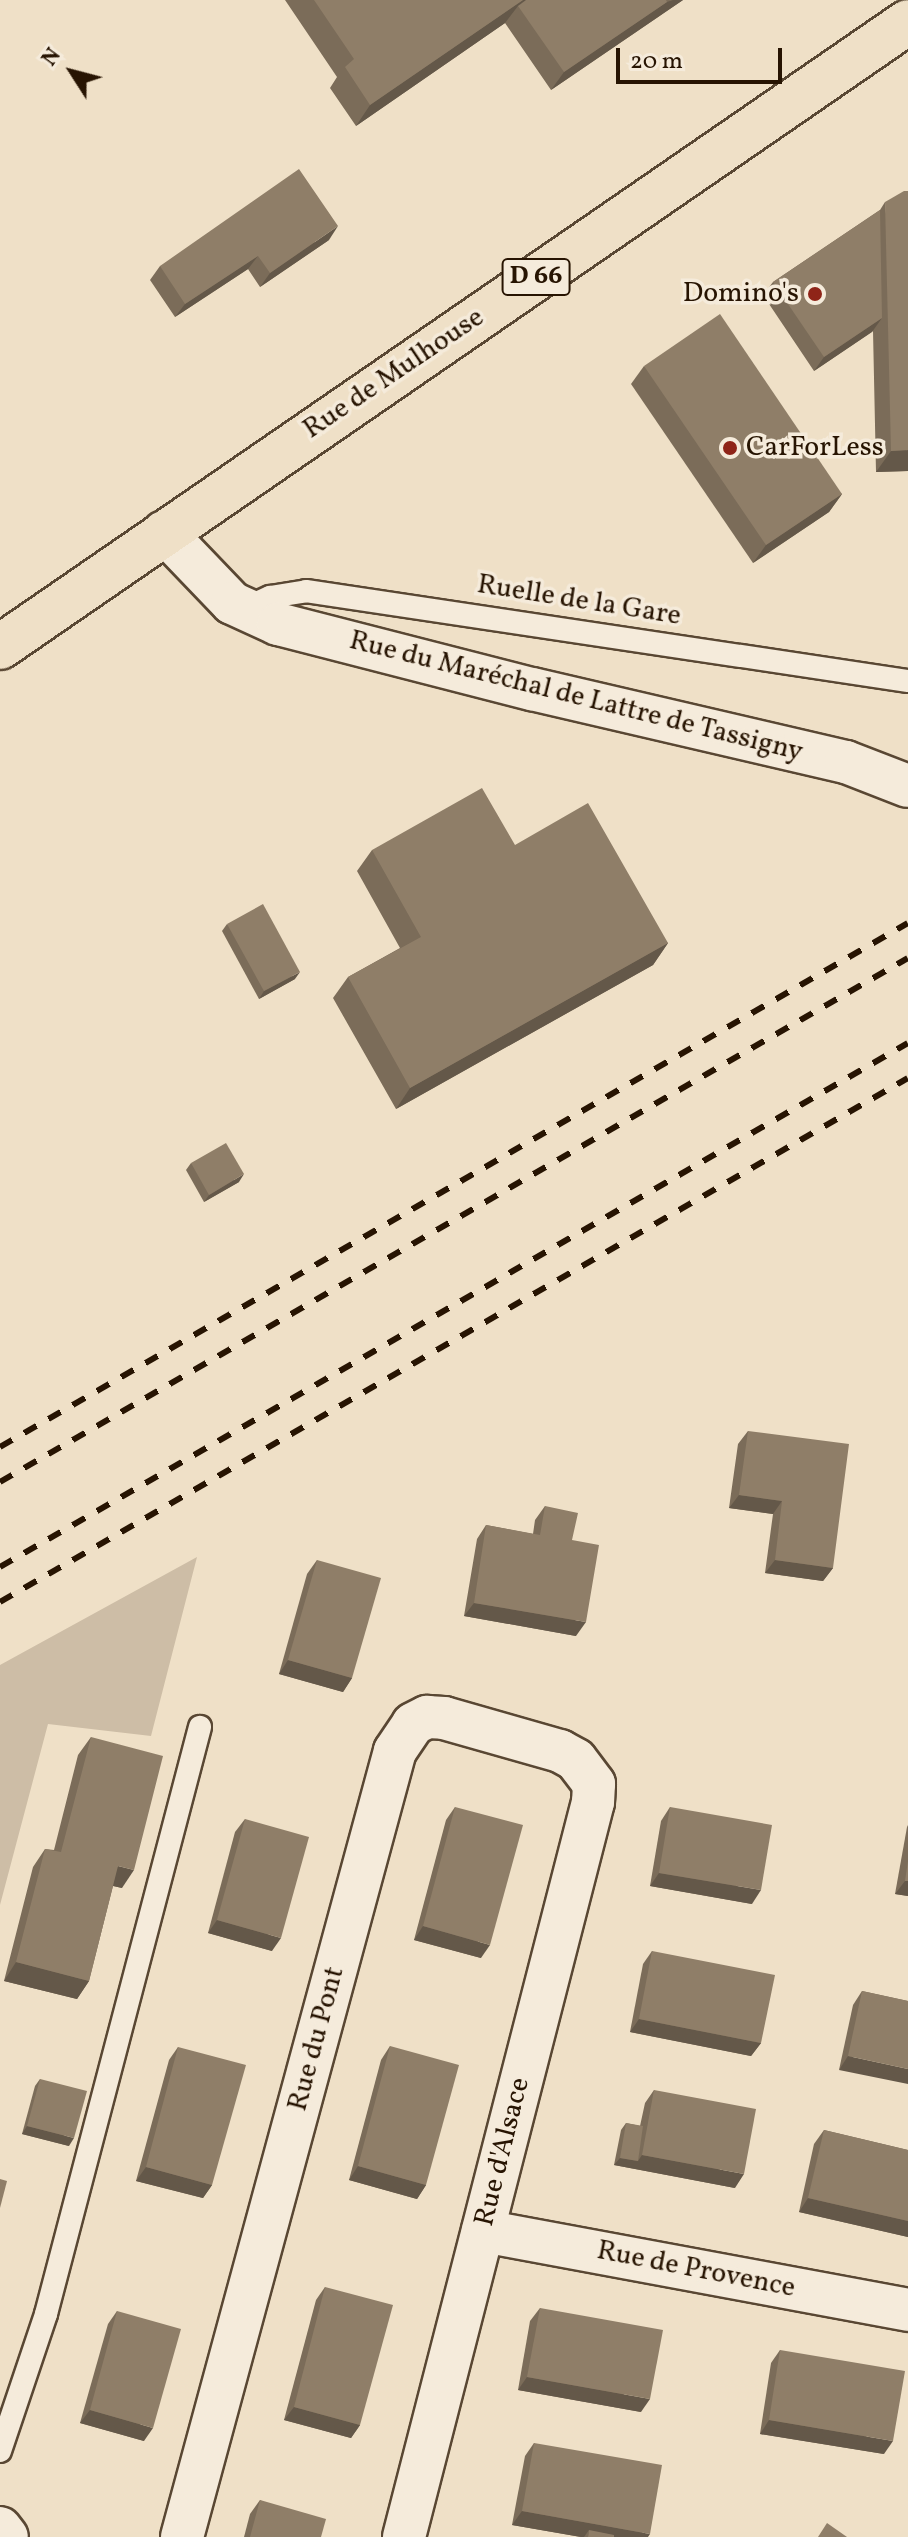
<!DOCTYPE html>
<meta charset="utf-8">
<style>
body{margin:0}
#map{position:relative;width:908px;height:2537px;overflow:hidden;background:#efe0c7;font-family:Vollkorn,serif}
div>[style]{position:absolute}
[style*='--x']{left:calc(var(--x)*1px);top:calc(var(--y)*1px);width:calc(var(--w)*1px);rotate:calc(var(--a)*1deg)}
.green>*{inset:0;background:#cdbda6}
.roads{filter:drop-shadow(2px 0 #594733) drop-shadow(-2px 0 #594733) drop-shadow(0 2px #594733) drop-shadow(0 -2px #594733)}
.service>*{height:22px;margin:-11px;padding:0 11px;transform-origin:11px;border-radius:11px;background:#f5ebdb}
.minor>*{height:42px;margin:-21px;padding:0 21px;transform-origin:21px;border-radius:21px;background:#f5ebdb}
.primary>*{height:44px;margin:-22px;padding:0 22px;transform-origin:22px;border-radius:22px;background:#efe0c7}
.rail>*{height:6px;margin-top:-3px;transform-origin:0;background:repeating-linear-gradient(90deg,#271402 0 14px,transparent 0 28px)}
.wall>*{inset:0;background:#7b6c59}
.shaded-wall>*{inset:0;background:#645849}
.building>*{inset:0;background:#8f7e68}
.dots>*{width:22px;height:22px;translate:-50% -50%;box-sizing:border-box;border:4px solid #f5ebdb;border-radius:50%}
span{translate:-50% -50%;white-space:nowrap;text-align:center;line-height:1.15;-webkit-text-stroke:7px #f5ebdb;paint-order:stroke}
.shield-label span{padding:2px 6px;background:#f5ebdb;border:2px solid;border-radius:6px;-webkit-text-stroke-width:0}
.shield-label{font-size:26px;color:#271402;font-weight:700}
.poi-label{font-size:28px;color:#271402}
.right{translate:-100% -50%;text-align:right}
.left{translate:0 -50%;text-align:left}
.street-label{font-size:28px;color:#271402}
.north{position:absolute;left:32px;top:32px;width:80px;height:80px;-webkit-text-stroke:6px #f5ebdb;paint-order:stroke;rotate:306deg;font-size:22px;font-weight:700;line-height:32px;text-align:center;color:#271402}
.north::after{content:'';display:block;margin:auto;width:28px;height:36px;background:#271402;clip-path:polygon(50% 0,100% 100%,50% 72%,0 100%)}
.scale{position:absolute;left:616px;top:48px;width:166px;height:36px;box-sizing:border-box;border:4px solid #271402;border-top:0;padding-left:10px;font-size:24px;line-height:28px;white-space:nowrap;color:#271402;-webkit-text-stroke:6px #f5ebdb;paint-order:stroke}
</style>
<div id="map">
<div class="green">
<div style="clip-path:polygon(197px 1557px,151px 1736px,48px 1724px,0 1905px,0 1665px)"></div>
</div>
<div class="roads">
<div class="service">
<div style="--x:244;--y:609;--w:29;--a:-25"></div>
<div style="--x:270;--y:597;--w:36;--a:-9"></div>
<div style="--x:306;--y:591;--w:609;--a:8.5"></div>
<div style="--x:0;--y:2451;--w:145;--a:-71.4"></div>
<div style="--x:46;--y:2314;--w:607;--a:-75.3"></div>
</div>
<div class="minor">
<div style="--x:164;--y:532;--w:98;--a:46.2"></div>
<div style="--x:232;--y:603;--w:51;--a:24.5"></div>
<div style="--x:278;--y:624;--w:262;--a:14.4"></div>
<div style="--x:532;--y:689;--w:322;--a:13.1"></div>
<div style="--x:846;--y:762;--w:66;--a:21.2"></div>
<div style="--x:483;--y:2231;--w:432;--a:10.5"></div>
<div style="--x:0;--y:2528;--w:11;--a:52"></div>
<div style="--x:182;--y:2537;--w:814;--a:-74.84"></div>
<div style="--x:395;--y:1751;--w:32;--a:-56"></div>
<div style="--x:413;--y:1724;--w:16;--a:-27"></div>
<div style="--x:427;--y:1717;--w:17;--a:3"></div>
<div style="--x:444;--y:1718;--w:121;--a:15.9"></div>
<div style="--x:560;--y:1751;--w:18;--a:29"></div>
<div style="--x:576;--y:1760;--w:30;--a:53"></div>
<div style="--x:594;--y:1784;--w:18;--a:93"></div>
<div style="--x:593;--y:1802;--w:759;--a:104.42"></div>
</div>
<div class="primary">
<div style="--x:0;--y:647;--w:1102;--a:-34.54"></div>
</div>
</div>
<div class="rail">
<div style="--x:0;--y:1447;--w:1048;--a:-29.99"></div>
<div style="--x:0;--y:1482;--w:1048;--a:-29.99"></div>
<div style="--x:0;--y:1567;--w:1048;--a:-29.99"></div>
<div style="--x:0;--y:1602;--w:1048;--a:-29.99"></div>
</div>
<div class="wall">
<div style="clip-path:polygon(285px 0,683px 0,551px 90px,505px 23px,356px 126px,330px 88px,337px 77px)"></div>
<div style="clip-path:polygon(885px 202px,908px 471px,876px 472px,873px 331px,814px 371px,763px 295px,773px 282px,880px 210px)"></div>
<div style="clip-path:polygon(329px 240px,260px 287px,248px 269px,175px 317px,150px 280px,160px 266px)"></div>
<div style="clip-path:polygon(644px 366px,842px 494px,829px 512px,753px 563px,631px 384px)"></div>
<div style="clip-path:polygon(515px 845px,668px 943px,653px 965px,396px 1109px,333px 998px,348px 977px,400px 948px,357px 871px,372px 850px)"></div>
<div style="clip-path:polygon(227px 924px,295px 979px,259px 999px,222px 931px)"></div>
<div style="clip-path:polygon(191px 1163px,239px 1182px,204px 1202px,186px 1170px)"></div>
<div style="clip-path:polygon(748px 1431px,833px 1568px,823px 1581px,765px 1573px,773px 1514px,729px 1508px,738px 1444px)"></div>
<div style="clip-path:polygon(545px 1506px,572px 1540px,576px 1636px,464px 1616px,477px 1539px,486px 1525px,533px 1534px,535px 1520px)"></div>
<div style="clip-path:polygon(317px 1560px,352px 1678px,343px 1692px,279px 1674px,307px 1574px)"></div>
<div style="clip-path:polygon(91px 1737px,122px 1888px,113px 1886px,89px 1981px,77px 1999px,4px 1981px,33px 1867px,45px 1849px,54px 1850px,78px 1755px)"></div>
<div style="clip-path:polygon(455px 1807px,481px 1958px,414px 1940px,446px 1820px)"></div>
<div style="clip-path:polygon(670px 1807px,752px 1904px,650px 1886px,661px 1821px)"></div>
<div style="clip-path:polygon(245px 1819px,272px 1951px,208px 1933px,235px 1832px)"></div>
<div style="clip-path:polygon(908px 1825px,908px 1896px,895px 1894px,907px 1827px)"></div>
<div style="clip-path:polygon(652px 1951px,761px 2043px,751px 2056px,630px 2032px,643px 1964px)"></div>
<div style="clip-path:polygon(862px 1991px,908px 2001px,839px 2070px,853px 2005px)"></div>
<div style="clip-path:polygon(390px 2046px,426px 2185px,417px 2199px,349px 2180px,381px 2060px)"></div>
<div style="clip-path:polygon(178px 2047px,212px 2185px,203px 2198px,136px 2181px,169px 2060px)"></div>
<div style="clip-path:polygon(40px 2079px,69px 2146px,22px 2134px,35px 2086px)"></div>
<div style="clip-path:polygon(654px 2090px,735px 2188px,614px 2165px,621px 2130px,626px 2123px,640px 2126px,645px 2103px)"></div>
<div style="clip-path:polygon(824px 2130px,908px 2150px,908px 2237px,799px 2212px,814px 2144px)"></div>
<div style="clip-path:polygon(325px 2287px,360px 2425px,351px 2438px,284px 2420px,316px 2300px)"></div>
<div style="clip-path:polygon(540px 2308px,641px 2412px,518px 2390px,530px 2321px)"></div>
<div style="clip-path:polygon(117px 2311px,144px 2441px,80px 2423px,108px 2324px)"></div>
<div style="clip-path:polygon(780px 2350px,884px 2454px,760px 2434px,771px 2363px)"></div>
<div style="clip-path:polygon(534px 2443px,648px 2537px,581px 2537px,512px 2525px,525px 2456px)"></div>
<div style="clip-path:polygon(260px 2500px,321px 2537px,244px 2537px,250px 2514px)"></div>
</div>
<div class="shaded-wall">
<div style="clip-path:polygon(523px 0,539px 0,518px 6px,505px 23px,356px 126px,370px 105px)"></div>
<div style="clip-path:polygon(673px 0,683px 0,551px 90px,564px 72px,667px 2px)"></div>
<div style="clip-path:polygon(338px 226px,329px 240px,260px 287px,270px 273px)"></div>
<div style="clip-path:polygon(258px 256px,248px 269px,175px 317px,185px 304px)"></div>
<div style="clip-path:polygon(882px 318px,872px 332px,814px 371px,824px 357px)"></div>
<div style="clip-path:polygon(908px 450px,908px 471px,876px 472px,891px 451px)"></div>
<div style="clip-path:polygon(842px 494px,829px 512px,753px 563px,766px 545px)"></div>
<div style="clip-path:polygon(668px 943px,653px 965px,396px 1109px,410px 1088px)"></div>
<div style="clip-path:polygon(300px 972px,295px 979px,259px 999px,264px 991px)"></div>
<div style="clip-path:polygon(244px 1174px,239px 1182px,204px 1202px,209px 1195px)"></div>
<div style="clip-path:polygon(739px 1495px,782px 1501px,773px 1514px,729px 1508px)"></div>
<div style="clip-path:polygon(775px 1560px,833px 1568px,823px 1581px,765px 1573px)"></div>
<div style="clip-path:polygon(474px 1603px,586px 1622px,576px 1636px,464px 1616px)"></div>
<div style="clip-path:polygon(288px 1660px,352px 1678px,343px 1692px,279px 1674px)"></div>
<div style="clip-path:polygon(118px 1866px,134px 1870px,122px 1888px,105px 1884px)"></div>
<div style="clip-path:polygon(659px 1873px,761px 1890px,752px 1904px,650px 1886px)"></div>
<div style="clip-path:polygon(905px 1881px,908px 1881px,908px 1896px,895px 1894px)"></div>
<div style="clip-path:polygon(217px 1920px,281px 1938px,272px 1951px,208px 1933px)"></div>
<div style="clip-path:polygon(423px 1926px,490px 1945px,481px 1958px,414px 1940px)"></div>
<div style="clip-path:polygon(16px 1962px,89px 1981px,77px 1999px,4px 1981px)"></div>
<div style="clip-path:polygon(639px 2019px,761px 2043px,751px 2056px,630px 2032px)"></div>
<div style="clip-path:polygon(848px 2056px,908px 2069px,908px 2084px,839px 2070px)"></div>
<div style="clip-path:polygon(27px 2126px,74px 2138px,69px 2146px,22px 2134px)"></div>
<div style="clip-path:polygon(642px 2155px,744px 2174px,735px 2188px,614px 2165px,620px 2158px,638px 2161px)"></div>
<div style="clip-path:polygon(358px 2166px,426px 2185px,417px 2199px,349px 2180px)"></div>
<div style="clip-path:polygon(146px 2167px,212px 2185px,203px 2198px,136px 2181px)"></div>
<div style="clip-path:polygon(808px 2198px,908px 2221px,908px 2237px,799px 2212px)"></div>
<div style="clip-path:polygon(527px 2377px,650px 2399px,641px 2412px,518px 2390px)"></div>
<div style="clip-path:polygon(294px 2407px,360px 2425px,351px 2438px,284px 2420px)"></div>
<div style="clip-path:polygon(90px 2410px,153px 2428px,144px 2441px,80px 2423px)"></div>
<div style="clip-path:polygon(769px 2420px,893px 2441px,884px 2454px,760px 2434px)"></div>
<div style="clip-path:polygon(522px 2511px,650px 2534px,648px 2537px,588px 2537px,589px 2530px,584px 2537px,581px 2537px,512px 2525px)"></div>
</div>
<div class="building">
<div style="clip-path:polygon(314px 0,523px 0,370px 105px,345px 67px,354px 59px)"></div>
<div style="clip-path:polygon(526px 0,666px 0,667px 2px,564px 72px,518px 6px)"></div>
<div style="clip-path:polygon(299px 169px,338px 226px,270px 273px,258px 256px,185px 304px,160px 266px)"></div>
<div style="clip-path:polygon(904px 191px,908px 191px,908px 450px,891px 451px,885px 202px)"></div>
<div style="clip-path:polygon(880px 210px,882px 318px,824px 357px,773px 282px)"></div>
<div style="clip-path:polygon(720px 314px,842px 494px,766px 545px,644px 366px)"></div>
<div style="clip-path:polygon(482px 788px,515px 845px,588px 803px,668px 943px,410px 1088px,348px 977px,421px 937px,372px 850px)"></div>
<div style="clip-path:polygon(263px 904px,300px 972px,264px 991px,227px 924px)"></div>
<div style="clip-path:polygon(226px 1143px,244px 1174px,209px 1195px,191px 1163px)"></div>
<div style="clip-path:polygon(748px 1431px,849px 1444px,833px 1568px,775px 1560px,782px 1501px,739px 1495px)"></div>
<div style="clip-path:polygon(545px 1506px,578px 1513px,572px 1540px,599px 1545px,586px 1622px,474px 1603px,486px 1525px,540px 1535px)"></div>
<div style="clip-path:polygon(317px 1560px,381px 1578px,352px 1678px,288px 1660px)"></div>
<div style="clip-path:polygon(91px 1737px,163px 1756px,134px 1870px,118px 1866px,89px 1981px,16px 1962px,45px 1849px,61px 1852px)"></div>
<div style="clip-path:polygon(455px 1807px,523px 1825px,490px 1945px,423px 1926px)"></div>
<div style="clip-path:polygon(670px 1807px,772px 1825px,761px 1890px,659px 1873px)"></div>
<div style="clip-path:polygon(245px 1819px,309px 1837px,281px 1938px,217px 1920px)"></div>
<div style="clip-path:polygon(908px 1861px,908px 1881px,905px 1881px)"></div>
<div style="clip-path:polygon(652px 1951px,775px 1975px,761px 2043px,639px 2019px)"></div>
<div style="clip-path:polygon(862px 1991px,908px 2001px,908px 2069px,848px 2056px)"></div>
<div style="clip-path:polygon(390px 2046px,459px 2065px,426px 2185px,358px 2166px)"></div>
<div style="clip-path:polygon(178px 2047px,246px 2065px,212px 2185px,146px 2167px)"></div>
<div style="clip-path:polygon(40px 2079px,87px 2091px,74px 2138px,27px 2126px)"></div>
<div style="clip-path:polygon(654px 2090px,756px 2109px,744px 2174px,642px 2155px)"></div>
<div style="clip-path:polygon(626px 2123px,643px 2126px,638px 2161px,620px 2158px)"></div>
<div style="clip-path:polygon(824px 2130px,908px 2150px,908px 2221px,808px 2198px)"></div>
<div style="clip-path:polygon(0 2179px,7px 2181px,0 2208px)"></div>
<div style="clip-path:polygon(325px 2287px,393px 2305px,360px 2425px,294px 2407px)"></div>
<div style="clip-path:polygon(540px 2308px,663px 2330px,650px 2399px,527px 2377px)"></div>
<div style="clip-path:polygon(117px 2311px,181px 2329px,153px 2428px,90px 2410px)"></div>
<div style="clip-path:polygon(780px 2350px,905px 2371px,893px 2441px,769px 2420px)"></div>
<div style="clip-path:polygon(534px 2443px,662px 2465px,650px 2534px,522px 2511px)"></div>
<div style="clip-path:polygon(260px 2500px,326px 2519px,321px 2537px,250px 2537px)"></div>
<div style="clip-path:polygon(827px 2523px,847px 2537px,818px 2537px)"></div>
<div style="clip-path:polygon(589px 2530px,614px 2535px,614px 2537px,588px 2537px)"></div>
</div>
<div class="dots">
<div style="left:815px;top:294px;background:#8f2418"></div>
<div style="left:730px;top:448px;background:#8f2418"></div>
</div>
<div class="shield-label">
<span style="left:536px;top:277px">D 66</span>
</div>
<div class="poi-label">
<span class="right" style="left:799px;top:294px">Domino's</span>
<span class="left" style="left:746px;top:448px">CarForLess</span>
</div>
<div class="street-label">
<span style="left:394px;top:374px;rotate:-34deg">Rue de Mulhouse</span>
<span style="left:579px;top:601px;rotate:9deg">Ruelle de la Gare</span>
<span style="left:576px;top:697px;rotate:14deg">Rue du Maréchal de Lattre de Tassigny</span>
<span style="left:317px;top:2039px;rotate:-75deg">Rue du Pont</span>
<span style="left:503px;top:2152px;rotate:-76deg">Rue d'Alsace</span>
<span style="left:696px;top:2270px;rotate:11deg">Rue de Provence</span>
</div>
<div class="north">N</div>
<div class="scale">20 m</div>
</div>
